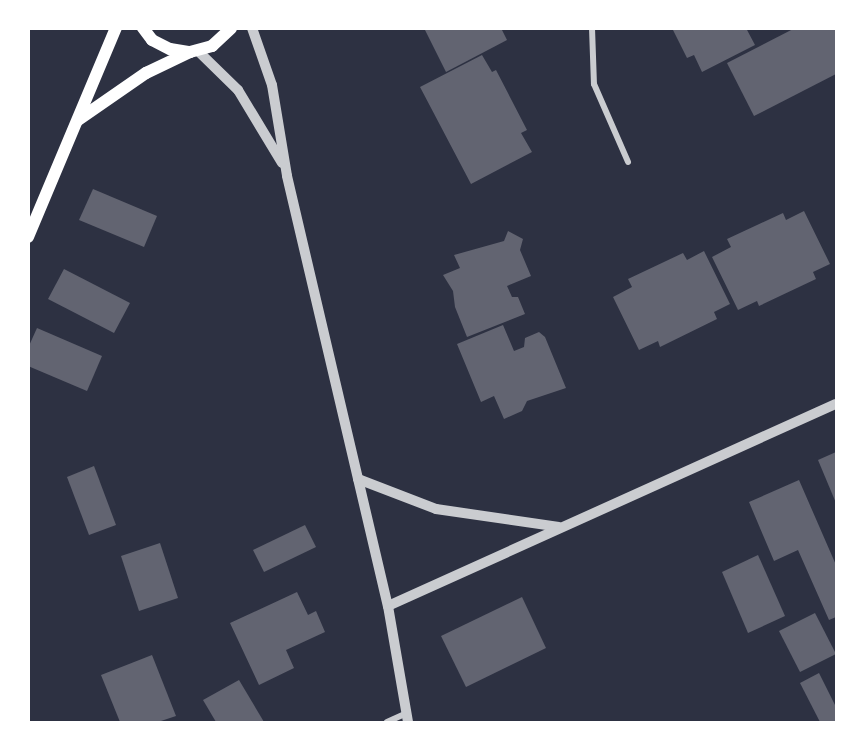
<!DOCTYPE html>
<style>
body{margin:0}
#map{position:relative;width:865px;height:751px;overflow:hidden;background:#2d3142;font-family:Karla,sans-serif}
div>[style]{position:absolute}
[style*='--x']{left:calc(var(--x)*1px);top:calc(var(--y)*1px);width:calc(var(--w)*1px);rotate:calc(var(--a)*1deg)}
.building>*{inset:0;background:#626471}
.minor>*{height:6px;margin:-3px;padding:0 3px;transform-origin:3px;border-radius:3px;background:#caccd0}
.tertiary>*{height:10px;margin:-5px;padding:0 5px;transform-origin:5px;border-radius:5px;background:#caccd0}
.secondary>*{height:12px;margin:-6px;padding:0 6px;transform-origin:6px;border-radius:6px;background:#fff}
span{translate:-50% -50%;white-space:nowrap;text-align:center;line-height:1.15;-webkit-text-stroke:6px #fff;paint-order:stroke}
.frame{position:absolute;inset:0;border:30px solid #fff;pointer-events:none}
</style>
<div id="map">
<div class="building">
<div style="clip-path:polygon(424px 28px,501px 28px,507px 40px,446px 72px)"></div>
<div style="clip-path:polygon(672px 28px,746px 28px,755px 45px,702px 72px,694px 55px,687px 58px)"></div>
<div style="clip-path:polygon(795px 28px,836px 28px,836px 74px,754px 116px,727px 63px)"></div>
<div style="clip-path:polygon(482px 55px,492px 72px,496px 70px,527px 130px,521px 133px,532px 152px,471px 184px,420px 87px)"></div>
<div style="clip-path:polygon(93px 189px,157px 216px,144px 247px,79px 220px)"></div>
<div style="clip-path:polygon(804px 211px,830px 264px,813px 272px,816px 279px,759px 306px,757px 301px,738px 310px,712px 257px,731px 247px,727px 239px,783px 213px,786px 220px)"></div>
<div style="clip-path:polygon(508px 231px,523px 239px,520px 250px,531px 276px,507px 286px,512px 297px,518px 297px,525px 314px,467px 337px,455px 307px,453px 291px,443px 275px,460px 268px,454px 255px,504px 241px)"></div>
<div style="clip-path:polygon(704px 251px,730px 304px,714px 312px,717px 319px,660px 347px,658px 341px,639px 350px,613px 297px,632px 287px,628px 279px,683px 253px,687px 260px)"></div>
<div style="clip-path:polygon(64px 269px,130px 303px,114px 333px,48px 299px)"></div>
<div style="clip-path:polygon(503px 325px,514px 351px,524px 347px,525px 338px,539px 332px,545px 337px,566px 388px,527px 401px,522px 411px,504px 419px,494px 396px,481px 402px,457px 344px)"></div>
<div style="clip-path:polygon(37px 328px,102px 356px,87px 391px,28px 366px,28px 348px)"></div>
<div style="clip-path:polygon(836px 452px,836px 503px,818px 460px)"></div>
<div style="clip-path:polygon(94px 466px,116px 525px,89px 535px,67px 477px)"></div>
<div style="clip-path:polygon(799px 480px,836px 565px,836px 617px,829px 620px,798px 550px,774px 561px,749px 502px)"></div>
<div style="clip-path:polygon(305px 525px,316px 547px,264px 572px,253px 550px)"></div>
<div style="clip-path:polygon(160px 543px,178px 598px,139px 611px,121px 556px)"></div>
<div style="clip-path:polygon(758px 555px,785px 616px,748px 633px,722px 572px)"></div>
<div style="clip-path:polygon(297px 592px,308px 615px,316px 611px,325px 632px,286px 650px,294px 668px,259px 685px,230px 623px)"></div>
<div style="clip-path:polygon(522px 597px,546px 648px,466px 687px,441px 636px)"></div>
<div style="clip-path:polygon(815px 613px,836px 654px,800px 672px,779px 631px)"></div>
<div style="clip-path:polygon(152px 655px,176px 716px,158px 722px,120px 722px,101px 675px)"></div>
<div style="clip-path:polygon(819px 673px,836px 707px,836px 722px,820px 722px,800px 683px)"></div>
<div style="clip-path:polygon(239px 680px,264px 722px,216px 722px,203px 700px)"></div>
</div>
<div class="minor">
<div style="--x:592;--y:28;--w:56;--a:88"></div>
<div style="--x:594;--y:84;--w:85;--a:66.4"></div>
<div style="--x:387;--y:722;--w:20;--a:-24"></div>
</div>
<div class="tertiary">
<div style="--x:252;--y:28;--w:60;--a:70.7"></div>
<div style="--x:272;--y:85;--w:92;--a:80.6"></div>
<div style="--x:287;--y:176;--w:442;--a:76.8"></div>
<div style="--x:388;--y:606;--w:118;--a:80.2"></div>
<div style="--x:198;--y:51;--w:56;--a:44.3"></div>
<div style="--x:238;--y:90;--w:85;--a:58.9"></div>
<div style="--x:358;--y:479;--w:84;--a:21"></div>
<div style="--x:436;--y:509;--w:124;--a:8.3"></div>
<div style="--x:388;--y:606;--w:491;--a:-24.3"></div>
</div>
<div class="secondary">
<div style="--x:143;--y:28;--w:15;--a:53"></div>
<div style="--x:152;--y:40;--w:20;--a:27"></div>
<div style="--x:170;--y:49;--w:20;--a:9"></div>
<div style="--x:190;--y:52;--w:23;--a:-15"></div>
<div style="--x:212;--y:46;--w:26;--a:-43"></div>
<div style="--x:78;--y:120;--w:83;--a:-34.7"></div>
<div style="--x:146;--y:73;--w:49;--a:-25.5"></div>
<div style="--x:28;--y:237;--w:227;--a:-67.2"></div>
</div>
<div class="frame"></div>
</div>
